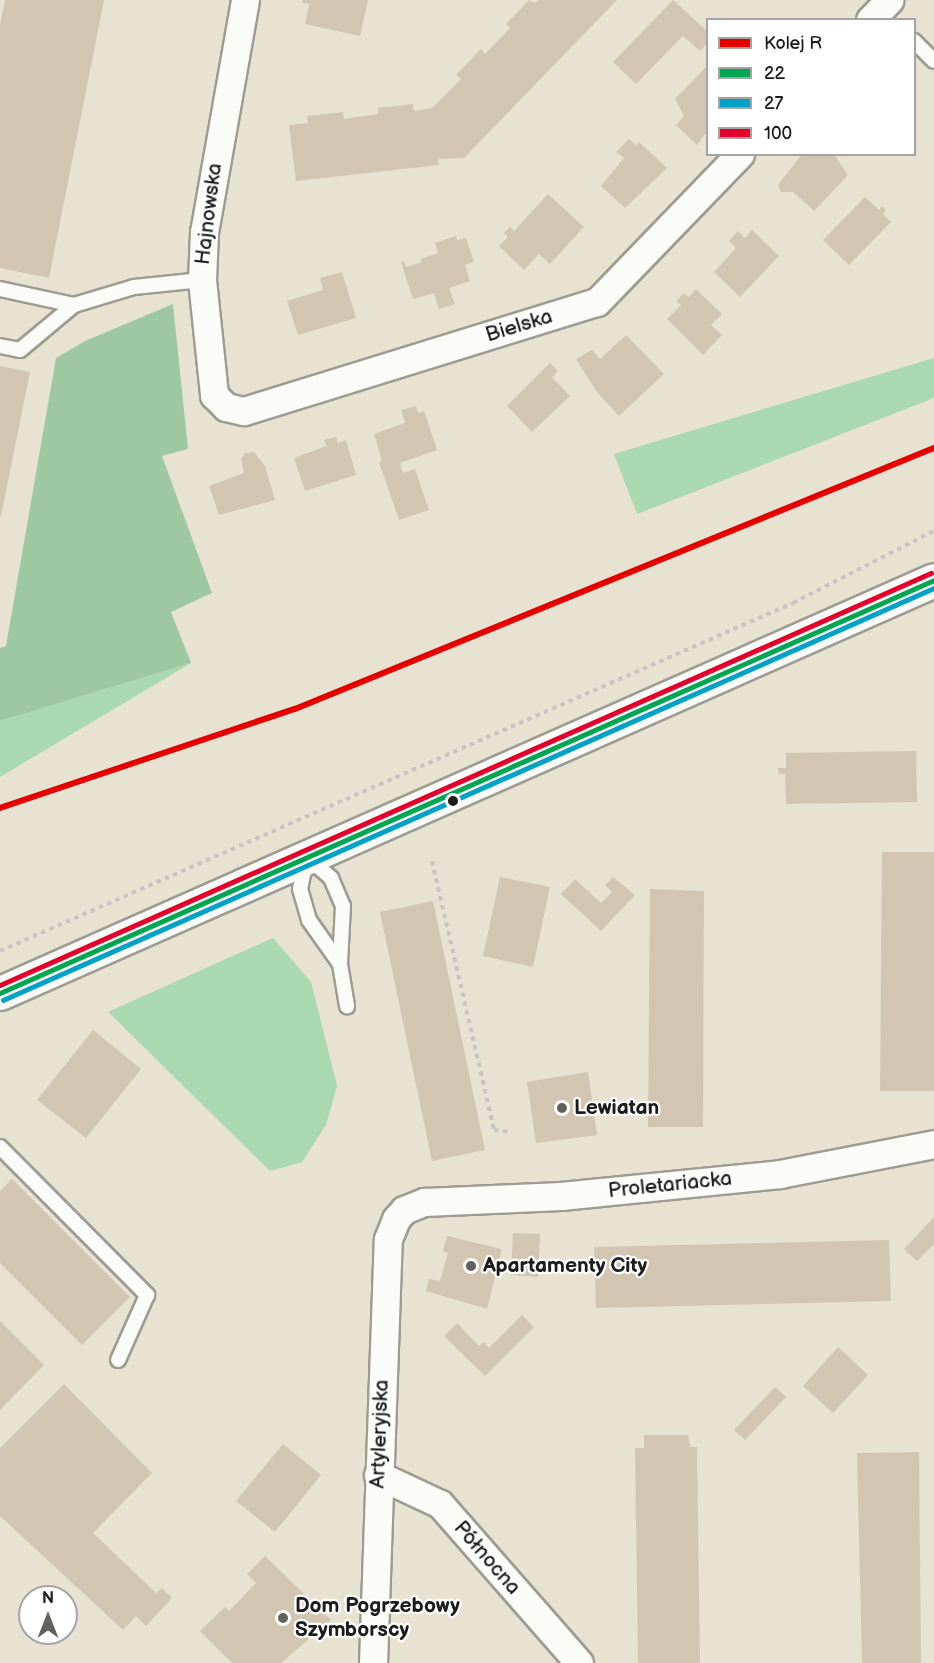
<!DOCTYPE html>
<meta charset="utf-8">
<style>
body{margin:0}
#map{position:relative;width:934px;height:1663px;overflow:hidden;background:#e7e2d2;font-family:"Balsamiq Sans",sans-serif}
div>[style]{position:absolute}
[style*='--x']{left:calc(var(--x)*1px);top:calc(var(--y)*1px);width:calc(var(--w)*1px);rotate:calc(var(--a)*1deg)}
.green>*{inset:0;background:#aad8b0}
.forest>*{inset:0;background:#9ec8a4}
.building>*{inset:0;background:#d2c6b3}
.path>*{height:4px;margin-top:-2px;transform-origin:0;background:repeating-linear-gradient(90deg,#c6c5c2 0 4.5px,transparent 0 9px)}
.roads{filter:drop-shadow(2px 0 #9e9b92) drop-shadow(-2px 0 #9e9b92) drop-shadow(0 2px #9e9b92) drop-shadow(0 -2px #9e9b92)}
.service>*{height:14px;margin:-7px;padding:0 7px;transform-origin:7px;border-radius:7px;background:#fbfbf8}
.minor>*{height:27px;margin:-13.5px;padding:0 13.5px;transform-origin:13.5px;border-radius:13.5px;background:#fbfbf8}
.secondary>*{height:33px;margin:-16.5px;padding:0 16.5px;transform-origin:16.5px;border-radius:16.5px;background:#fbfbf8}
.bus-1>*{height:4.5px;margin:-2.25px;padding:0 2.25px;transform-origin:2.25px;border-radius:2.25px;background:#00a651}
.bus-2>*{height:4.5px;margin:-2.25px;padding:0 2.25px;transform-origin:2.25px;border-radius:2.25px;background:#01a2c5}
.bus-3>*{height:4.5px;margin:-2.25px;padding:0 2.25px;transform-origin:2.25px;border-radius:2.25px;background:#e4002b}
.rail-1>*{height:6px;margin:-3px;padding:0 3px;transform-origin:3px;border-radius:3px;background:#e50000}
.dots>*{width:16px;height:16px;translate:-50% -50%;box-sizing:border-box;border:3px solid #fff;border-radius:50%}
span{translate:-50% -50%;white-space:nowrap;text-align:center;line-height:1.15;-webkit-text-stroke:4.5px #fff;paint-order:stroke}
.street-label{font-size:21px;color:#1c1c1c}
.poi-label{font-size:21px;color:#1c1c1c;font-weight:700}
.left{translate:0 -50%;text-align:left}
.legend{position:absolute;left:706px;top:18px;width:210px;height:138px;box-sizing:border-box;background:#fff;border:2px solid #a4a4a4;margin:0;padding:8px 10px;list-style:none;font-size:18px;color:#1c1c1c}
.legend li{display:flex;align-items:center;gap:12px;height:30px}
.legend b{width:30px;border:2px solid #a4a4a4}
.north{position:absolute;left:18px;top:1585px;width:60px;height:60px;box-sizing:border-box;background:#fff;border:2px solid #a4a4a4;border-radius:50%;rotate:0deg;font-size:16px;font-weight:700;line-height:24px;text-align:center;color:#1c1c1c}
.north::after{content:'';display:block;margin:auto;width:21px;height:27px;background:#63615c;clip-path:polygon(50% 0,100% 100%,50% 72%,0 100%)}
</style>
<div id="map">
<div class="green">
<div style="clip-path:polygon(934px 358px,934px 398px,637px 514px,614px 454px)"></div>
<div style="clip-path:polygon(191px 663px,0 777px,0 721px)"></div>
<div style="clip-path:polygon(273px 938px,311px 982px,337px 1086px,326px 1125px,302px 1162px,270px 1171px,108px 1012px)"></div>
</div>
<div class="forest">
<div style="clip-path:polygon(173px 304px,188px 449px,162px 456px,212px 593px,171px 612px,191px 663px,0 721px,0 648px,6px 646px,56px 358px,85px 341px)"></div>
</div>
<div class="building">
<div style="clip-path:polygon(5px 0,104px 0,49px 278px,0 268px,0 25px)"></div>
<div style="clip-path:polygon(303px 0,368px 0,360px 36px,305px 24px,309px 4px,302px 3px)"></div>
<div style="clip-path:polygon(529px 0,535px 3px,538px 0,617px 0,464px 158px,438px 159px,439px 165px,296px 181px,289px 125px,308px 123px,307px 116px,343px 112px,344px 119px,378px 114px,378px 108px,413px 104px,414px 111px,432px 108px,461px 79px,456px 75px,481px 49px,485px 54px,510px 28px,506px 24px)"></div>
<div style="clip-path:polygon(673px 0,708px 32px,708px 42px,700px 51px,683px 36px,636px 84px,613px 62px)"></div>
<div style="clip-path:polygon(708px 65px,708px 130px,697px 145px,676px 125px,684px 116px,675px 99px)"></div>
<div style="clip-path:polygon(629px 139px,636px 145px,639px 142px,667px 168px,625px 208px,601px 186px,624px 158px,616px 152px)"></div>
<div style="clip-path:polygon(802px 154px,834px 154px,848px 175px,814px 211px,793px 192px,781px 192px,778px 185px)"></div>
<div style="clip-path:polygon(548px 194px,584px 227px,550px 264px,539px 254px,524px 270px,499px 246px,508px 237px,504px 233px,510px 227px,514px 231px)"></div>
<div style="clip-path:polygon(865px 197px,879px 210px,882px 206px,886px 210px,883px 214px,891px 222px,849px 265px,823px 240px)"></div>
<div style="clip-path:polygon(752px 230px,779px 256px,740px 297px,714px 272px,736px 248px,729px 241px,738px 231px,745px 238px)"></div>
<div style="clip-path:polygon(456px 236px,457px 240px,466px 238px,474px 262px,465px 265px,470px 281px,449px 288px,455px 304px,439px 309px,434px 293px,413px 299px,401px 262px,404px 261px,406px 267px,422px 262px,420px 259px,438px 253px,435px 243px)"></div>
<div style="clip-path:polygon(342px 272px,356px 318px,298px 335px,287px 301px,323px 290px,320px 278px)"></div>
<div style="clip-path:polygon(696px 289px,722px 314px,711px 325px,722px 335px,703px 355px,667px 319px,681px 305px,676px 301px,684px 293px,689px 297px)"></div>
<div style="clip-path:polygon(626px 335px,664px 374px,619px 416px,596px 391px,576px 359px,592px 350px,600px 359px)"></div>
<div style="clip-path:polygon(550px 363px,558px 371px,552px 377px,570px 396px,532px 432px,507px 406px)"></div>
<div style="clip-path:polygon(0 366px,30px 372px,1px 516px,0 516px)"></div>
<div style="clip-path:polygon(416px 406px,418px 413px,424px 411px,437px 450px,400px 463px,403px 473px,415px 469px,429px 510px,399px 520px,379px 462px,382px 461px,374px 434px,405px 423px,401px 410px)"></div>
<div style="clip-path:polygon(336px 437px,338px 443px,346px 440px,356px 475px,305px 491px,294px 458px,326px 446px,324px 440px)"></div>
<div style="clip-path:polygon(254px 452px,265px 466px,275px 500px,219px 515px,209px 486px,244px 473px,241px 459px,245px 453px)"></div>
<div style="clip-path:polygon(916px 751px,917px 802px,786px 804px,785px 774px,779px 774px,778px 768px,786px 768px,786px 753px)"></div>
<div style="clip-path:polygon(882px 852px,934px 852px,934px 1091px,880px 1091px)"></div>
<div style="clip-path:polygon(500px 877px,550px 887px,533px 967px,483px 956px)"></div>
<div style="clip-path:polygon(613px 877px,635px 895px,601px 931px,561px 894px,575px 879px,601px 903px,612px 892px,605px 885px)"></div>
<div style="clip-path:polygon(650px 889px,704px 891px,703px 1127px,648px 1127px)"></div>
<div style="clip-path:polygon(433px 901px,485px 1150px,432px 1161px,380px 912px)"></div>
<div style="clip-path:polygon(93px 1030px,141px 1069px,86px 1138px,37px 1100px)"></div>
<div style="clip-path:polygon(588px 1072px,597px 1135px,536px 1143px,527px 1082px)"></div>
<div style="clip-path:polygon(12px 1179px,130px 1297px,82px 1345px,0 1263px,0 1191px)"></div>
<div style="clip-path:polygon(934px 1217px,934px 1244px,917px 1261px,904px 1249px)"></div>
<div style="clip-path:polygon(513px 1233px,540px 1234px,538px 1277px,511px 1275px)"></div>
<div style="clip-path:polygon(447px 1236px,502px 1249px,487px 1309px,426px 1291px,429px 1279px,440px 1281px,448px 1253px,443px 1251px)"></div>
<div style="clip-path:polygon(889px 1240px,891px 1301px,596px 1308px,594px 1247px)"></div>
<div style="clip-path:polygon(522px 1315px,534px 1327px,485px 1376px,444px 1336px,457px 1323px,479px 1346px,484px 1342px,489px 1348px)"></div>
<div style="clip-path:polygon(0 1321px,44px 1365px,0 1410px)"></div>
<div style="clip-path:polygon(838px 1347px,868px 1375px,833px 1413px,803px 1386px)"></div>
<div style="clip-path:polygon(64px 1384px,152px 1473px,93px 1533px,156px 1593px,162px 1588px,172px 1598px,146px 1626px,136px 1616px,123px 1630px,0 1516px,0 1448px)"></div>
<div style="clip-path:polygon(775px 1387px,786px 1397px,745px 1440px,734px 1430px)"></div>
<div style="clip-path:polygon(644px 1435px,688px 1435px,690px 1447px,697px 1447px,700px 1663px,638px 1663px,635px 1448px,644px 1448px)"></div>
<div style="clip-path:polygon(283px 1444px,321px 1475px,275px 1532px,236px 1501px)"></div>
<div style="clip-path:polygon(919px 1452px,921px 1663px,862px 1663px,857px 1453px)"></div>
<div style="clip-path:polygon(265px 1556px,331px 1620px,281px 1663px,232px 1663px,200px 1631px,225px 1607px,229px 1611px,256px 1583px,247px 1574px)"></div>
</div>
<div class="path">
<div style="--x:432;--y:861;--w:276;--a:77"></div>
<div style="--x:494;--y:1130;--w:17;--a:7"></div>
<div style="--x:0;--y:951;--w:866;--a:-23.69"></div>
<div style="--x:793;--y:603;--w:158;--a:-27.1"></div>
</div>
<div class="roads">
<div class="service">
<div style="--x:914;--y:41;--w:28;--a:45"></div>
<div style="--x:0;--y:289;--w:76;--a:12.2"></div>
<div style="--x:74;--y:305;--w:63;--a:-16.7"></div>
<div style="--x:134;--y:287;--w:68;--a:-5.9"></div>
<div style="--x:0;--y:346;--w:20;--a:11"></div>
<div style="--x:20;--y:350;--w:70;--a:-39.8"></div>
<div style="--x:340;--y:964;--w:54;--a:-125.2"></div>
<div style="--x:309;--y:920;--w:32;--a:-106"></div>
<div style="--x:300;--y:889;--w:33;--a:-78"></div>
<div style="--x:307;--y:857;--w:32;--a:41"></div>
<div style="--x:331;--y:878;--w:30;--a:67"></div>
<div style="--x:343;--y:906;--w:58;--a:93"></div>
<div style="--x:340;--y:964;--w:43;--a:80.5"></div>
<div style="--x:0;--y:1147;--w:209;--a:45.2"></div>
<div style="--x:147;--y:1295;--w:71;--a:114"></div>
</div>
<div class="minor">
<div style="--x:245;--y:0;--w:236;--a:100"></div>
<div style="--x:204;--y:232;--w:48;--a:92.4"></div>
<div style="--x:202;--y:280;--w:116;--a:84"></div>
<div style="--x:214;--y:395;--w:17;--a:45"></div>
<div style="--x:226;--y:407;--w:18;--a:13"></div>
<div style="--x:244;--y:411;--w:369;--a:-17.2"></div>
<div style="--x:597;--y:302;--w:206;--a:-46"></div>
<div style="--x:870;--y:20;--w:28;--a:-46"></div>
<div style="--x:378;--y:1475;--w:68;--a:25.1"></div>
<div style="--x:440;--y:1504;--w:211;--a:48.8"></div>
<div style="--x:373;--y:1663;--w:424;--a:-88"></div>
<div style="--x:388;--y:1239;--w:22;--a:-68"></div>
<div style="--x:396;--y:1219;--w:12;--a:-48"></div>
<div style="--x:404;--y:1210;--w:22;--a:-22"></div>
<div style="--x:424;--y:1202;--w:137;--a:-2.5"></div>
<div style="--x:561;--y:1196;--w:220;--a:-5.7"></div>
<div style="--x:780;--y:1174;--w:157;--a:-11"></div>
</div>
<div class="secondary">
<div style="--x:0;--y:993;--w:1021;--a:-23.85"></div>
</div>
</div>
<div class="bus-1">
<div style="--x:0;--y:993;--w:1021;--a:-23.85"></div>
</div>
<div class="bus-2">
<div style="--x:3;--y:1000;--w:1018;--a:-23.87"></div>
</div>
<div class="bus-3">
<div style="--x:0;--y:985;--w:1018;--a:-23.87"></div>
</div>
<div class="rail-1">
<div style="--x:0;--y:808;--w:311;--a:-18.6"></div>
<div style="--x:295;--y:709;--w:690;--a:-22.22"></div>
</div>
<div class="dots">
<div style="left:453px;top:801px;background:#1c1c1c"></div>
<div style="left:562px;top:1108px;background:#63615c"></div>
<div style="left:471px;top:1266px;background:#63615c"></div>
<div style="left:283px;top:1618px;background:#63615c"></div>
</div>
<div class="street-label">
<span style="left:209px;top:214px;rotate:-83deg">Hajnowska</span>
<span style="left:519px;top:326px;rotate:-17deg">Bielska</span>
<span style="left:670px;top:1185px;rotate:-6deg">Proletariacka</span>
<span style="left:380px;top:1434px;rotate:-88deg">Artyleryjska</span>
<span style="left:487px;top:1558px;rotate:49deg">Północna</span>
</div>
<div class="poi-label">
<span class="left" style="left:574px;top:1108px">Lewiatan</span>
<span class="left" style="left:483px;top:1266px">Apartamenty City</span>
<span class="left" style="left:295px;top:1618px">Dom Pogrzebowy<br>Szymborscy</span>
</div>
<ul class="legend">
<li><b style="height:8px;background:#e50000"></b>Kolej R</li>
<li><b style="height:8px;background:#00a651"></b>22</li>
<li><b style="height:8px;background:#01a2c5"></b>27</li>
<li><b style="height:8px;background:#e4002b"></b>100</li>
</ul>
<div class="north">N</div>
</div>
